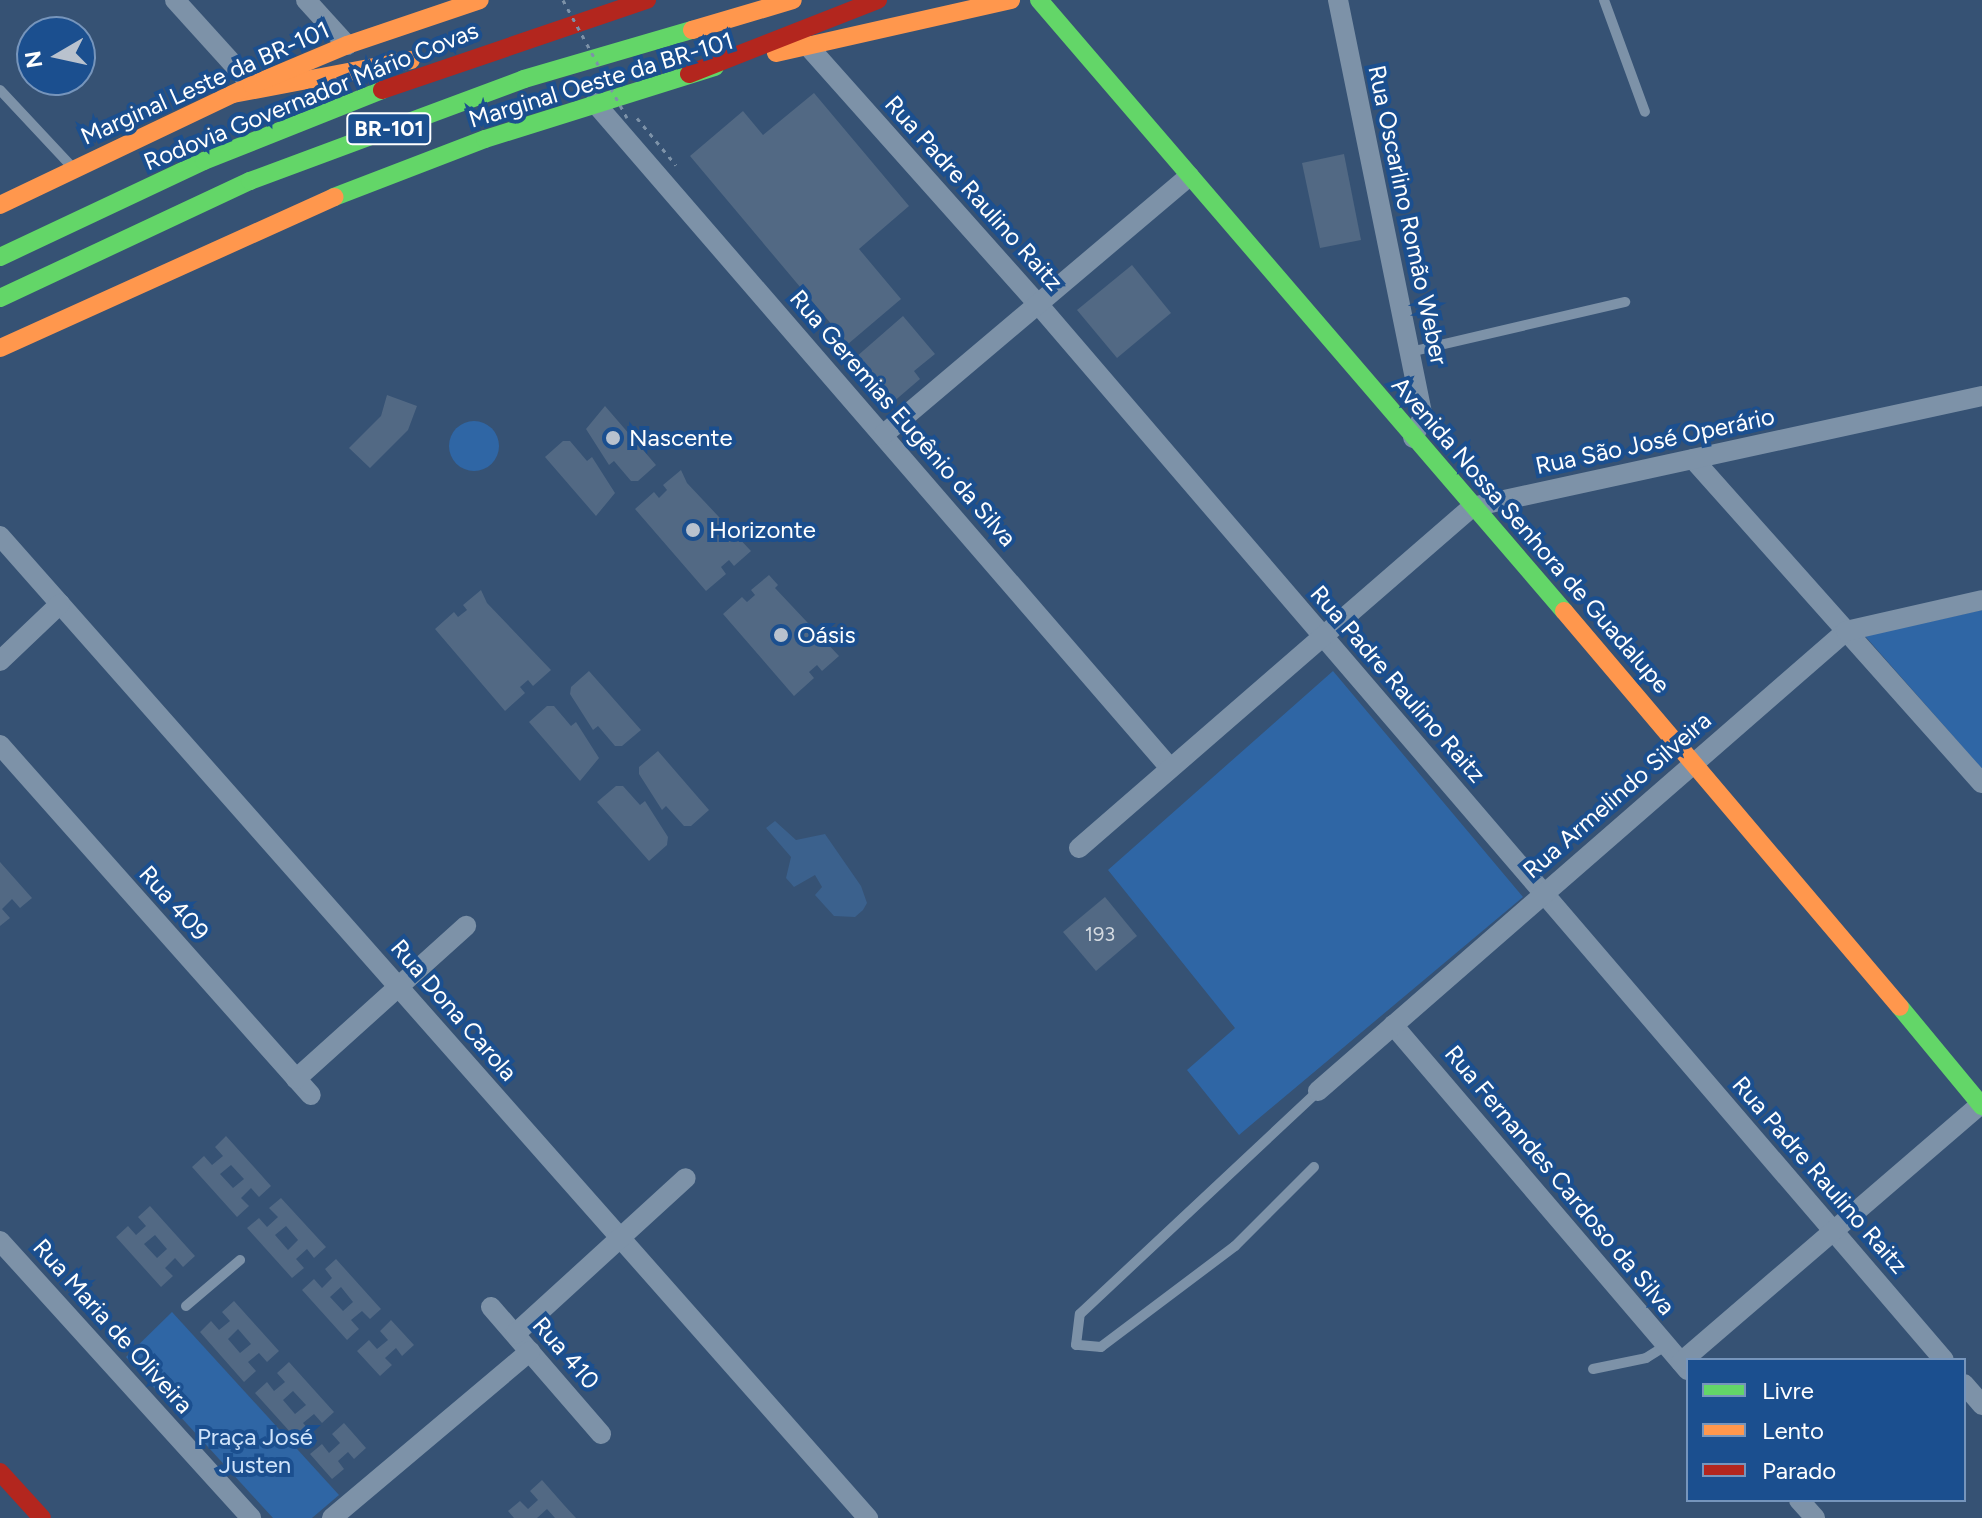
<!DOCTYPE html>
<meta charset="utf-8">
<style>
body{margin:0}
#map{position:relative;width:1982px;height:1518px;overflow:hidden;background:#365274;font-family:Figtree,sans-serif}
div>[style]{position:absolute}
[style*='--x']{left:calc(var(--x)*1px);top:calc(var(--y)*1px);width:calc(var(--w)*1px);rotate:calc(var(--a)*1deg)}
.green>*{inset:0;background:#2f66a5}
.round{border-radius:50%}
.water>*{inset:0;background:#3b618d}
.building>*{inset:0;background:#526984}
.path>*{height:3px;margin-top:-1.5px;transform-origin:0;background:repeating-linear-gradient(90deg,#7d92a8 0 4px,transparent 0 10px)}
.lane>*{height:10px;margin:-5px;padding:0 5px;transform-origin:5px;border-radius:5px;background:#7d92a8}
.street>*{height:20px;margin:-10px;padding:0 10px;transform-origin:10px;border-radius:10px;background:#7d92a8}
.fast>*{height:18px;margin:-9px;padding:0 9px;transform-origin:9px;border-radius:9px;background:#63d668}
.slow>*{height:18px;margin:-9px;padding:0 9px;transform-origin:9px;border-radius:9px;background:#ff974d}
.jam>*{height:18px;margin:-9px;padding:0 9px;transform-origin:9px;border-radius:9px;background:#b3261e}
.path-bridge>*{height:3px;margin-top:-1.5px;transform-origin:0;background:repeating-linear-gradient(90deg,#7d92a8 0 4px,transparent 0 10px)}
.dots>*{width:22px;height:22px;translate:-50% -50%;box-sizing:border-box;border:4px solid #1b4f8f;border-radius:50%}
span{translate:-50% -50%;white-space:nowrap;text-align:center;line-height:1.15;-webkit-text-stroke:8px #1b4f8f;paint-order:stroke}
.number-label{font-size:20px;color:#d4dae0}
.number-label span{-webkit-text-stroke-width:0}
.shield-label span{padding:2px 6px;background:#1b4f8f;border:2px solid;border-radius:6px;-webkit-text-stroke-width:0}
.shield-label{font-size:22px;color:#fff;font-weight:700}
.street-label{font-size:24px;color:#fff}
.poi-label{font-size:24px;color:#fff}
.left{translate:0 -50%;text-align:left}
.park-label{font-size:24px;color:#cfe3fa}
.legend{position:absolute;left:1686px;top:1358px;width:280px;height:144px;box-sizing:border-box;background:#1b4f8f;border:2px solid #7695bc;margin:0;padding:10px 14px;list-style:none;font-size:24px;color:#fff}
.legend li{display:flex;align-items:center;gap:16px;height:40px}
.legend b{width:40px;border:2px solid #7695bc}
.north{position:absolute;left:16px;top:16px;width:80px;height:80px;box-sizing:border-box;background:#1b4f8f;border:2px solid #7695bc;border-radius:50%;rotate:261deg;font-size:22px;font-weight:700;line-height:32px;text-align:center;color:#fff}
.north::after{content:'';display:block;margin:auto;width:28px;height:36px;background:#b9c2ce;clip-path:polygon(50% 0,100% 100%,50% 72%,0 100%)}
</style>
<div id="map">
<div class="green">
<div class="round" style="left:449px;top:421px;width:50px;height:50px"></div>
<div style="clip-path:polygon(1982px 610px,1982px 769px,1865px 636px)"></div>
<div style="clip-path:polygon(1333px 671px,1523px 897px,1239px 1135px,1187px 1070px,1235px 1028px,1108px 870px)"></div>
<div style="clip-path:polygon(172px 1312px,339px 1495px,312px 1518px,273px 1518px,126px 1357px)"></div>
</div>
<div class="water">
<div style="clip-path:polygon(775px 821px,796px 840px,825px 834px,861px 886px,867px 903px,863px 910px,855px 917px,834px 916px,815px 895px,822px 887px,815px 875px,794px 887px,786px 878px,791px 857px,766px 828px)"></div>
</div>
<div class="building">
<div style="clip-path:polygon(814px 93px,909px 206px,859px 249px,901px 299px,848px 344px,690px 156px,743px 111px,763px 135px)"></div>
<div style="clip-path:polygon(1344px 154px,1361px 240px,1320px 248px,1302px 163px)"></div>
<div style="clip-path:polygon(1132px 265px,1171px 313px,1117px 358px,1077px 310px)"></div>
<div style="clip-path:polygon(903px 316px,935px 354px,914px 371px,920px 379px,885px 409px,848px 364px)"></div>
<div style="clip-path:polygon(387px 395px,417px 406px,408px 430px,370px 468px,349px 448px,381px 416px)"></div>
<div style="clip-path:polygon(605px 406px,656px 465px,638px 481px,631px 481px,614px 461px,609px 465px,586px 429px)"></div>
<div style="clip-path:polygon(563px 441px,570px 441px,587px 461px,592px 457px,615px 493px,596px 516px,545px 457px)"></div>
<div style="clip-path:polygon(681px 470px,687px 483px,751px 551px,734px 566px,729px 560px,721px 567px,726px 574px,706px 591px,635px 509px,654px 492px,659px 498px,667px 490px,663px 485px)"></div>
<div style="clip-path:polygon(769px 575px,778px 585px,775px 588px,839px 656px,822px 671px,817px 665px,809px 672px,814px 678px,794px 696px,723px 614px,742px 597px,747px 602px,755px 595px,751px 590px)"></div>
<div style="clip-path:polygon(481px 590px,487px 603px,551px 670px,533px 686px,528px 680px,520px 687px,525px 693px,505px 711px,435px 629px,454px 612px,458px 617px,467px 610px,463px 605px)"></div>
<div style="clip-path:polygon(589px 671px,641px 730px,622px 746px,615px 746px,598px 726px,593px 730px,570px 694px,571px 687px)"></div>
<div style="clip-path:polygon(547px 706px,554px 706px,571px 726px,576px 722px,599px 758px,580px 781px,529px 722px)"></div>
<div style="clip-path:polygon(658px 751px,709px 810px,691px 826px,684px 826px,666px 806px,662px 810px,639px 774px,639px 767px)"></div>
<div style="clip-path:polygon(616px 786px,623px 786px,640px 805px,645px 801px,668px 837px,667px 845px,649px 861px,597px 802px)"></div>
<div style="clip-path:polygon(0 862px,32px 898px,20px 908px,12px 899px,2px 909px,10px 918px,0 926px)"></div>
<div style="clip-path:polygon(1105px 897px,1137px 936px,1096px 971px,1063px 932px)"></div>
<div style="clip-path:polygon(evenodd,226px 1136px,271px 1186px,259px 1197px,251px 1188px,241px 1198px,249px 1206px,237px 1217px,192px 1167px,204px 1156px,212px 1165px,223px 1156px,215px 1147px,226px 1136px,231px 1165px,244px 1179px,233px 1188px,220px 1174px,231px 1165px)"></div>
<div style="clip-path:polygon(evenodd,281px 1198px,326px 1247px,314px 1258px,307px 1249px,296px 1259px,304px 1268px,292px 1278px,247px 1228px,259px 1218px,267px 1227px,278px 1217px,269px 1208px,281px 1198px,286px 1226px,298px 1240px,288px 1250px,275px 1235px,286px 1226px)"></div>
<div style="clip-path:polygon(evenodd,150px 1206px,195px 1256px,183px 1267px,175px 1258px,165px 1268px,173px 1276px,161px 1287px,116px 1237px,128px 1226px,136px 1235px,146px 1226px,138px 1217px,150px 1206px,155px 1235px,167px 1249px,157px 1258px,144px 1244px,155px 1235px)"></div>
<div style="clip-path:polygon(evenodd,336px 1259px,381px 1309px,370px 1319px,362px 1311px,351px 1320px,359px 1329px,347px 1340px,302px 1290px,314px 1279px,322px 1288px,332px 1278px,325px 1269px,336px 1259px,341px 1287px,353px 1302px,343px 1311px,330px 1297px,341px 1287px)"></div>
<div style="clip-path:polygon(evenodd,234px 1301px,279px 1351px,267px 1362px,259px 1353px,248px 1362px,256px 1371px,244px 1382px,200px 1332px,211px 1321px,219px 1330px,230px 1321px,222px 1312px,234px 1301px,238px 1329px,251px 1344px,240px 1353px,228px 1339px,238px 1329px)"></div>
<div style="clip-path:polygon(391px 1320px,414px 1345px,402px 1356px,396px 1348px,385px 1358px,392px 1365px,380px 1376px,357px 1351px,369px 1340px,377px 1349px,388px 1340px,380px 1331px)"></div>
<div style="clip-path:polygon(evenodd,289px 1362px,334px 1412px,322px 1423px,314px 1414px,303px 1423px,311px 1432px,300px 1443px,255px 1393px,267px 1382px,274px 1391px,285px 1382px,277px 1373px,289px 1362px,293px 1391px,306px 1405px,295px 1414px,283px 1400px,293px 1391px)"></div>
<div style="clip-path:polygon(344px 1423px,366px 1448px,354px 1459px,348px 1452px,338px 1461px,344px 1469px,332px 1479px,310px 1454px,322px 1444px,329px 1453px,340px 1443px,332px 1434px)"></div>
<div style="clip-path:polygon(542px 1480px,564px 1505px,576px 1518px,555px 1518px,547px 1509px,537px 1518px,514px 1518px,508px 1511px,520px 1501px,528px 1509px,538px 1500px,530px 1491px)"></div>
</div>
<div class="path">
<div style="--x:637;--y:118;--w:61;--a:50.3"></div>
</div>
<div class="lane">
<div style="--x:1604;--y:0;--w:119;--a:69.9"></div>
<div style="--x:0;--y:90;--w:105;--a:46.9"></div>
<div style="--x:1410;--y:352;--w:221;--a:-13.1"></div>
<div style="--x:1314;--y:1167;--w:112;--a:135"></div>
<div style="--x:1235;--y:1246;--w:168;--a:143"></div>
<div style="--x:1101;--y:1347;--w:25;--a:-175"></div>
<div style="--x:1076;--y:1345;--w:31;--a:-83"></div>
<div style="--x:1080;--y:1314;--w:326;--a:-43.1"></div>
<div style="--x:186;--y:1306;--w:71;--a:-40.4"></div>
<div style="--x:1593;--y:1369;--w:54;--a:-11.7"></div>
<div style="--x:1646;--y:1358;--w:25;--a:-32"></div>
</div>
<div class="street">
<div style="--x:175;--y:0;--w:115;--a:47.8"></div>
<div style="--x:306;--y:0;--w:61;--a:47.7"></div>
<div style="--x:1338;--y:0;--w:425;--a:78.5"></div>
<div style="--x:1423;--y:416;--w:24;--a:114"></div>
<div style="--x:807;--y:45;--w:347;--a:48.3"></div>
<div style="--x:1038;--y:304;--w:1391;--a:49.37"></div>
<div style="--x:595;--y:103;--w:879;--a:49.15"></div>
<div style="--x:883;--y:435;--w:401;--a:-40.2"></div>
<div style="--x:1693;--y:459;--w:434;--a:48.3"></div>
<div style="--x:0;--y:536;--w:1311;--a:48.53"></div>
<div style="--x:0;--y:661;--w:83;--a:-43.5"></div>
<div style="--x:0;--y:745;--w:468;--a:48.4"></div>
<div style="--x:1079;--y:848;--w:520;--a:-40.95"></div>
<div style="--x:1472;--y:507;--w:522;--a:-12.28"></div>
<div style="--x:1393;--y:1025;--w:454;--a:49.5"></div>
<div style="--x:296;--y:1079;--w:229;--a:-42"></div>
<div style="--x:1318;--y:1091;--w:700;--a:-41.06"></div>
<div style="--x:1846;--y:631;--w:139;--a:-12.8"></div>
<div style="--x:0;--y:1241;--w:374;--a:47.8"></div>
<div style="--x:491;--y:1307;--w:168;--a:49.1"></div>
<div style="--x:515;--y:1334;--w:231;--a:-42.4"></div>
<div style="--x:1681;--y:1362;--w:397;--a:-40.7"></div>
<div style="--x:1964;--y:1384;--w:28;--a:49"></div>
<div style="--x:1799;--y:1500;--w:24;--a:48"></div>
<div style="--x:332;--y:1518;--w:259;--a:-40.1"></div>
</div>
<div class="fast">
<div style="--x:1039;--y:0;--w:806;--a:49.33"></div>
<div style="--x:334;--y:197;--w:162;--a:-21"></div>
<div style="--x:485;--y:139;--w:241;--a:-17.4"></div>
<div style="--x:0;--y:257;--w:225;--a:-25.2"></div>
<div style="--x:204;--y:161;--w:192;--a:-21.7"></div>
<div style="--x:0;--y:298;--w:276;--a:-25.1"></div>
<div style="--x:250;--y:181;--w:292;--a:-20.4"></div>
<div style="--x:524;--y:79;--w:175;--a:-16.3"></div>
<div style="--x:1900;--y:1007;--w:129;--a:50.4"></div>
</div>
<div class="slow">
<div style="--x:692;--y:30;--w:105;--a:-16.5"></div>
<div style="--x:776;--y:53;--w:241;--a:-12.7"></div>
<div style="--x:233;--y:94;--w:181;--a:-10.8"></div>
<div style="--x:0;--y:205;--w:279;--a:-25.5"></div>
<div style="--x:252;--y:85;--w:103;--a:-22.8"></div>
<div style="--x:347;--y:45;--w:140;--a:-18.7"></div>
<div style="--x:0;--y:348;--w:367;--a:-24.3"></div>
<div style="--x:1564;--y:611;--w:519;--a:49.69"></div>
</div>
<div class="jam">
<div style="--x:689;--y:74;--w:203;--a:-21.4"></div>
<div style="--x:382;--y:90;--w:280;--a:-18.8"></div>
<div style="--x:0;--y:1472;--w:62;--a:47.6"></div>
</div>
<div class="path-bridge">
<div style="--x:563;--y:0;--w:134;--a:61.5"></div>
</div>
<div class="dots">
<div style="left:613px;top:438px;background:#b9c2ce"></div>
<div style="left:693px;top:530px;background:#b9c2ce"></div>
<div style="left:781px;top:635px;background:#b9c2ce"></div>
</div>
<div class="number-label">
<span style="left:1100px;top:934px">193</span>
</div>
<div class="shield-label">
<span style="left:389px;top:129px">BR-101</span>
</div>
<div class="street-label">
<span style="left:601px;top:80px;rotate:-17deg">Marginal Oeste da BR-101</span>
<span style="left:205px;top:83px;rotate:-24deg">Marginal Leste da BR-101</span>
<span style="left:311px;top:96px;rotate:-22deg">Rodovia Governador Mário Covas</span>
<span style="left:974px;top:193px;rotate:48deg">Rua Padre Raulino Raitz</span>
<span style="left:1408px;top:215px;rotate:78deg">Rua Oscarlino Romão Weber</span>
<span style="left:903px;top:418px;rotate:49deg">Rua Geremias Eugênio da Silva</span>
<span style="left:1655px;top:441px;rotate:-12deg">Rua São José Operário</span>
<span style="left:1531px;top:535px;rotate:49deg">Avenida Nossa Senhora de Guadalupe</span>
<span style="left:1398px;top:684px;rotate:49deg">Rua Padre Raulino Raitz</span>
<span style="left:1617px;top:795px;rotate:-41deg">Rua Armelindo Silveira</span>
<span style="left:174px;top:903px;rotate:48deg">Rua 409</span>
<span style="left:454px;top:1010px;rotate:49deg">Rua Dona Carola</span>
<span style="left:1820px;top:1175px;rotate:49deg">Rua Padre Raulino Raitz</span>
<span style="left:1560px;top:1180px;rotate:50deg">Rua Fernandes Cardoso da Silva</span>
<span style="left:113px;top:1326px;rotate:48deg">Rua Maria de Oliveira</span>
<span style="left:566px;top:1353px;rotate:49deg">Rua 410</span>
</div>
<div class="poi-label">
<span class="left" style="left:629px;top:438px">Nascente</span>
<span class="left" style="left:709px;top:530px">Horizonte</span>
<span class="left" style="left:797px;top:635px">Oásis</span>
</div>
<div class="park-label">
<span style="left:255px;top:1451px">Praça José<br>Justen</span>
</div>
<ul class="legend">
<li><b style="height:10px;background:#63d668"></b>Livre</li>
<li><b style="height:10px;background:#ff974d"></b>Lento</li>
<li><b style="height:10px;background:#b3261e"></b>Parado</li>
</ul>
<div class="north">N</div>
</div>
